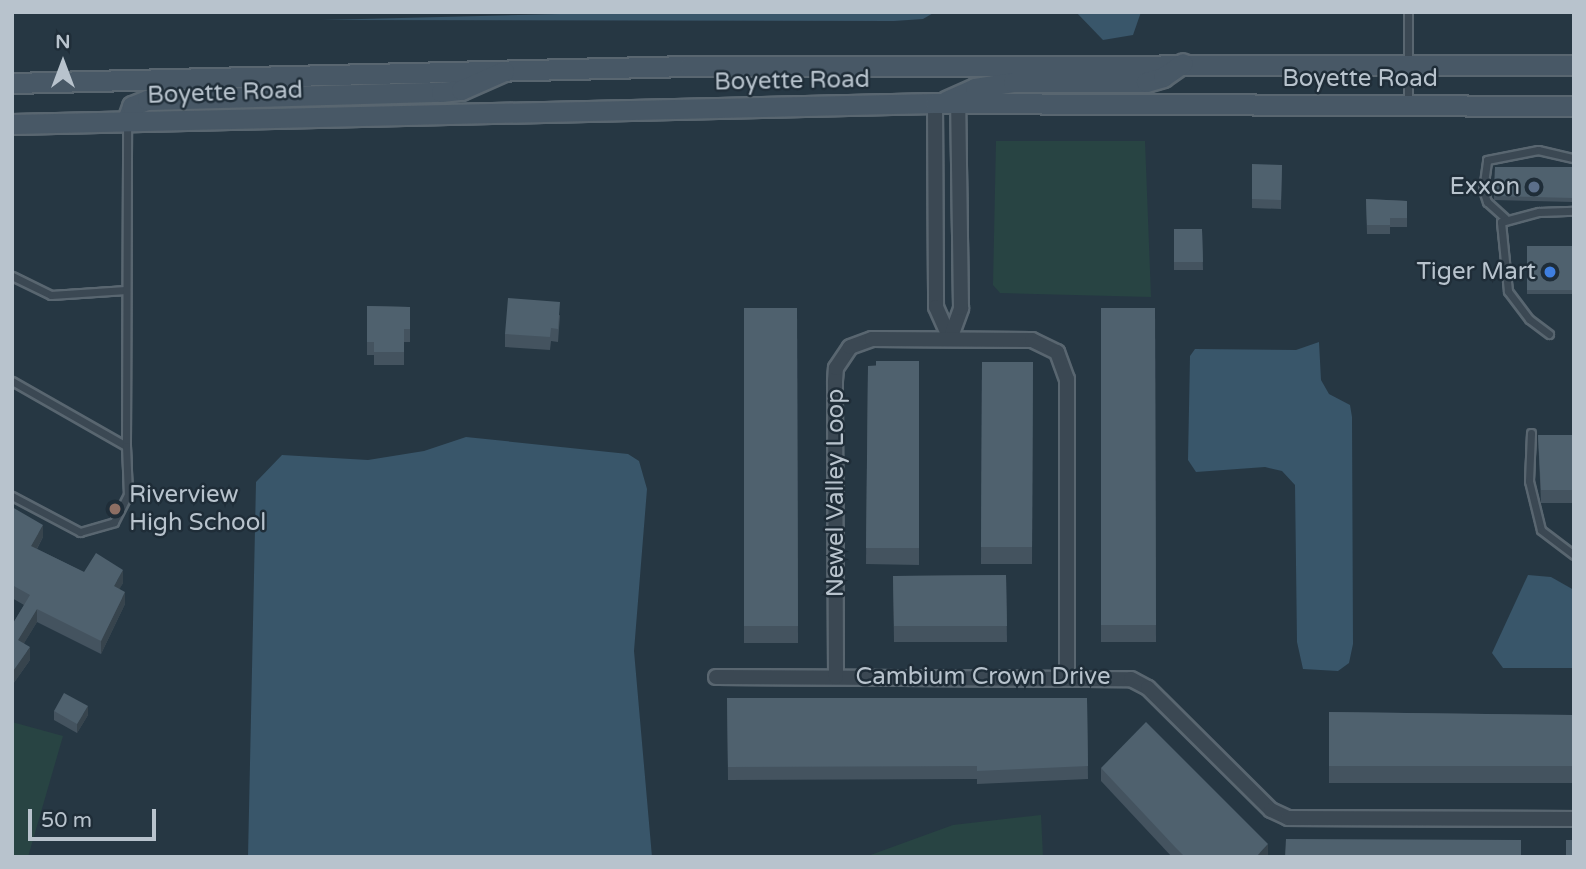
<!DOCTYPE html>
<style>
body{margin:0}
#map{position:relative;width:1586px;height:869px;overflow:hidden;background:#263743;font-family:"Varela Round",sans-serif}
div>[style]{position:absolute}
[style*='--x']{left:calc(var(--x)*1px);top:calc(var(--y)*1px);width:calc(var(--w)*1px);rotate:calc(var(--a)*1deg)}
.green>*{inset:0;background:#284443}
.water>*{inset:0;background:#39566a}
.roads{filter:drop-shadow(2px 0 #596670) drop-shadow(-2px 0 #596670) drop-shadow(0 2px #596670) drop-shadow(0 -2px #596670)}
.lane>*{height:7px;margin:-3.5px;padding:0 3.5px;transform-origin:3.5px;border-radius:3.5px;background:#3b4853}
.street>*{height:14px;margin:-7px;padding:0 7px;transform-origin:7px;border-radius:7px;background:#3b4853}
.secondary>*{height:19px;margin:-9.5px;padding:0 9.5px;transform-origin:9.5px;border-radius:9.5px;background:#485866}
.wall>*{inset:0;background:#44535f}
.shaded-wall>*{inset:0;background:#37444d}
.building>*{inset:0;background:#4f616e}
.dots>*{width:19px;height:19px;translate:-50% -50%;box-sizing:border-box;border:4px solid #1f2d38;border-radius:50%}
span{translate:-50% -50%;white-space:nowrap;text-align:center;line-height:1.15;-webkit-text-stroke:5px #1f2d38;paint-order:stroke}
.street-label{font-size:24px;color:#b8c3cd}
.poi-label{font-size:24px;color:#b8c3cd}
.right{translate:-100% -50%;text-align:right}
.left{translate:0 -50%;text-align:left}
.frame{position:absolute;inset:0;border:14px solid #b8c3cd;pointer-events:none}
.north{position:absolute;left:28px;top:28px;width:70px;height:70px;-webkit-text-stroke:5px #1f2d38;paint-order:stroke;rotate:0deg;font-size:19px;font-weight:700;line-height:28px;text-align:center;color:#b8c3cd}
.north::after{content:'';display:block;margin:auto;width:24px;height:32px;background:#b8c3cd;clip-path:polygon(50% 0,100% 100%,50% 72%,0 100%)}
.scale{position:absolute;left:28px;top:809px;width:128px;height:32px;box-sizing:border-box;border:4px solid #b8c3cd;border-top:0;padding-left:9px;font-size:21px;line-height:24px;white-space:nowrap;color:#b8c3cd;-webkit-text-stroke:5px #1f2d38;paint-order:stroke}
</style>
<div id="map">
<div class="green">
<div style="clip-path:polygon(996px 141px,1145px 141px,1151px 297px,1000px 293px,993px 285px)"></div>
<div style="clip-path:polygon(12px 722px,63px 736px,28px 857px,12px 857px)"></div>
<div style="clip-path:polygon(1041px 815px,1043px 857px,865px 857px,953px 825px)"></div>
</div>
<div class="water">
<div style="clip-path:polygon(640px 12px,935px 12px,923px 19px,894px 21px,321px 20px)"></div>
<div style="clip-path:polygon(1076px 12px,1141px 12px,1133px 35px,1103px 40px)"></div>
<div style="clip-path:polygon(1319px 342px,1321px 380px,1329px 394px,1350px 405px,1352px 417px,1353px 644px,1349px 663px,1338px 671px,1303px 669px,1297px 642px,1295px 485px,1282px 471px,1265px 467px,1196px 472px,1188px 460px,1190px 356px,1195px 349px,1296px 350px)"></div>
<div style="clip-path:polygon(466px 437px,628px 454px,639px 461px,647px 489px,634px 651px,652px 857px,248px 857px,256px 482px,282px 455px,368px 460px,424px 451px)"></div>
<div style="clip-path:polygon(1528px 575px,1551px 577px,1574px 590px,1574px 668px,1503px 668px,1492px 653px)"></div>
</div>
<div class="roads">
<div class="lane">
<div style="--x:1408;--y:12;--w:91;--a:90"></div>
<div style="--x:1505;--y:218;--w:24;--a:-138"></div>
<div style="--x:1487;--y:202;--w:13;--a:-108"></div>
<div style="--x:1483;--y:190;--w:30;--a:-82"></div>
<div style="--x:1487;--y:160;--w:52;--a:-11.1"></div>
<div style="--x:1538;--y:150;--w:37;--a:13"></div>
<div style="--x:12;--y:276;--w:43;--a:26"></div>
<div style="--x:51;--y:295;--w:75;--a:-3.8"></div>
<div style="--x:1549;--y:334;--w:25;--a:-143"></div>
<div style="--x:1529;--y:319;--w:35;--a:-127"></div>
<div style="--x:1508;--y:291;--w:69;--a:-95.8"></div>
<div style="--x:1501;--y:222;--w:39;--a:-15"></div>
<div style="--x:1539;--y:212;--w:35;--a:-2"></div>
<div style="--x:12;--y:381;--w:131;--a:29.7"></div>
<div style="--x:126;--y:446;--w:324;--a:-89.8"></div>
<div style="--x:1531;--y:433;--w:48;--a:92.4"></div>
<div style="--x:1529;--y:481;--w:50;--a:76.2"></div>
<div style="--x:1541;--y:530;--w:41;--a:37.1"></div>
<div style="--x:12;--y:496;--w:77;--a:27.9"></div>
<div style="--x:80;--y:532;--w:35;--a:-16"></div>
<div style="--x:114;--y:522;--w:30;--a:-63"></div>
<div style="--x:128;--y:495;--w:49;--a:-92.3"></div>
</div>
<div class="street">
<div style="--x:935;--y:103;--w:204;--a:89.7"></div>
<div style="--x:936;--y:307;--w:35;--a:66"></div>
<div style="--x:950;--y:339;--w:33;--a:-70"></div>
<div style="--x:961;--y:308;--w:205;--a:-90.8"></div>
<div style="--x:716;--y:677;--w:415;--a:0.3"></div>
<div style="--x:1131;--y:679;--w:19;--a:28"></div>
<div style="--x:1148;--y:688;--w:173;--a:44.8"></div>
<div style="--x:1271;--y:810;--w:19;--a:25"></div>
<div style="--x:1288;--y:818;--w:286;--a:0.2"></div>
<div style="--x:836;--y:677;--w:296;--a:-90.2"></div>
<div style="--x:835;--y:381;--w:13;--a:-86"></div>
<div style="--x:836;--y:368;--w:25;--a:-56"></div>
<div style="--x:850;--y:347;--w:23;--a:-20"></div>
<div style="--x:872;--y:339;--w:160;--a:0.4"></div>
<div style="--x:1032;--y:340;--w:28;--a:26"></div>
<div style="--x:1057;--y:352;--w:29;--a:70"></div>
<div style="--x:1067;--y:379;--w:297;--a:90"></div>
</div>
<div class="secondary">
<div style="--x:12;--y:83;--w:677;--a:-1.44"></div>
<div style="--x:689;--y:66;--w:885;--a:-0.06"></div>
<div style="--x:946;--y:101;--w:32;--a:-24"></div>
<div style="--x:975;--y:88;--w:38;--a:-9"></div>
<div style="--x:1013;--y:82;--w:133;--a:0"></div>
<div style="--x:1146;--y:82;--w:18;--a:-16"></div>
<div style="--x:1163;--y:77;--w:24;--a:-35"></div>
<div style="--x:127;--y:120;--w:15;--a:-70"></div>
<div style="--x:132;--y:106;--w:16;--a:-22"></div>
<div style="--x:147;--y:100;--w:294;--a:-1.6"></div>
<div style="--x:441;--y:92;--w:20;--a:-6"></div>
<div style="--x:461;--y:90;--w:47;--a:-23.8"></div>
<div style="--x:12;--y:124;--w:923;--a:-1.3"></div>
<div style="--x:935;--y:103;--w:639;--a:0.27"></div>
</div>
</div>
<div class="wall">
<div style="clip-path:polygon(1282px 165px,1281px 209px,1252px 208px,1252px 199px)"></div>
<div style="clip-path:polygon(1495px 167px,1573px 167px,1573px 202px,1494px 200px)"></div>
<div style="clip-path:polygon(1366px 199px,1407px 201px,1407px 227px,1390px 227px,1390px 234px,1367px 234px)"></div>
<div style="clip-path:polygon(1174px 229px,1202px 229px,1203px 270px,1174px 270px)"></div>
<div style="clip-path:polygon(1527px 246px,1574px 246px,1574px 294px,1527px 294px)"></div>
<div style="clip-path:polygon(367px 306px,410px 307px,410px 342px,404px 342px,404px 365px,374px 365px,374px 355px,367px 355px)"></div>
<div style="clip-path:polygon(744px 308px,797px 308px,798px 643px,744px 643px)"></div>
<div style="clip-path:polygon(1101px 308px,1155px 308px,1156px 642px,1101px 642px)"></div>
<div style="clip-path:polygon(560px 315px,558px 342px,551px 341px,550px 350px,505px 347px,505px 334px)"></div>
<div style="clip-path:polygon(919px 361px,919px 565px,866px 564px,868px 366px)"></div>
<div style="clip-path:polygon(982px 362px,1033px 362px,1032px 564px,981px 564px)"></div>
<div style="clip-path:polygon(1538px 435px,1574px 435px,1574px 503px,1541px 503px)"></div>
<div style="clip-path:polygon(12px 507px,43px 537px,37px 549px,84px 572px,123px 583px,119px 589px,125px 604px,101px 654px,37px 622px,24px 643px,30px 660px,13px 684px,12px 625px,24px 605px,12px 598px)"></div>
<div style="clip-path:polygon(1006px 575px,1007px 642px,894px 642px,893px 576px)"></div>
<div style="clip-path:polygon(727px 698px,1087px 698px,1088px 779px,977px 784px,977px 779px,728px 780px)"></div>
<div style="clip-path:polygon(54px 711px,88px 715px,77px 733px,54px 720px)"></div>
<div style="clip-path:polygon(1329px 712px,1574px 715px,1574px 783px,1329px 783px)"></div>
<div style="clip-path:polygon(1101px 768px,1268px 857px,1172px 857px,1101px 781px)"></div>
</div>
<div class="shaded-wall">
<div style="clip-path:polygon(43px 525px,43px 537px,31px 559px,31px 546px)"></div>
<div style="clip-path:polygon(123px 570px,123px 583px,114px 599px,114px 586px)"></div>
<div style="clip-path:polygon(125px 592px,125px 604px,101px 654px,101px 641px)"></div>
<div style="clip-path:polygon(37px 609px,37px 622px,18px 653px,18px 640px)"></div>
<div style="clip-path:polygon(30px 647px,30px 660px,13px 684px,13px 671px)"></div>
<div style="clip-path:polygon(88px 706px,88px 715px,77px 733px,77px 724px)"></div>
<div style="clip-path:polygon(1268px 844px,1268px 857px,1256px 857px)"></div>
</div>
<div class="building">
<div style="clip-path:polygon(1252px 164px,1282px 165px,1281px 200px,1252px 199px)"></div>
<div style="clip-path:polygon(1495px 167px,1573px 167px,1573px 198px,1494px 196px)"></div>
<div style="clip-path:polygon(1366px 199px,1407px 201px,1407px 218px,1390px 218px,1390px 225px,1367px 225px)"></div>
<div style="clip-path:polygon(1174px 229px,1202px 229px,1203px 262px,1174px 262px)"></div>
<div style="clip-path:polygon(1527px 246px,1574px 246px,1574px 290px,1527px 290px)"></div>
<div style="clip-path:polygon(508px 298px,560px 302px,558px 329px,551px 328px,550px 337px,505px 334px)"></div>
<div style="clip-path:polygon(367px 306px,410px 307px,410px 329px,404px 329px,404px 352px,374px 352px,374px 342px,367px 342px)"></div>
<div style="clip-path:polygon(744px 308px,797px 308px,798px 626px,744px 626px)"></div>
<div style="clip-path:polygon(1101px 308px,1155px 308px,1156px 625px,1101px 625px)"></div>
<div style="clip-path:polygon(876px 361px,919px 361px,919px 548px,866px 548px,868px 366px,876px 366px)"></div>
<div style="clip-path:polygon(982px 362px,1033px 362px,1032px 547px,981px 547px)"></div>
<div style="clip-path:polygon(1538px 435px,1574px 435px,1574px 490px,1541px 490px)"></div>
<div style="clip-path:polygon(12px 507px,43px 525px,31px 546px,84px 572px,96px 553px,123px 570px,114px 586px,125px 592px,101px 641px,37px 609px,18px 640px,30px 647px,13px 671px,12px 625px,30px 595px,12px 585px)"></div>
<div style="clip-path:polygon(1006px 575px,1007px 626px,894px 626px,893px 576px)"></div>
<div style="clip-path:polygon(64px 693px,88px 706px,77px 724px,54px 711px)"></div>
<div style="clip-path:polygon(727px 698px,1087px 698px,1088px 766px,977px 771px,977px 766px,728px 767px)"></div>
<div style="clip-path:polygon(1329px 712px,1574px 715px,1574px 766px,1329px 766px)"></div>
<div style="clip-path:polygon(1146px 722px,1268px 844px,1256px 857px,1185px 857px,1176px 848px,1101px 768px)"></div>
<div style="clip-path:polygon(1286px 839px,1521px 840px,1521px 857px,1285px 857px)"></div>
<div style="clip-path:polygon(1566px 840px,1574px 840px,1574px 857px,1566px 857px)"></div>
</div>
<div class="dots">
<div style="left:1534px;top:187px;background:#5c6f8a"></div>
<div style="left:1550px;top:272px;background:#3f7fe0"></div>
<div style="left:115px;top:509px;background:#8d6e63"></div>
</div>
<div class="street-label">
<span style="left:1360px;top:79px">Boyette Road</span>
<span style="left:792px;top:81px;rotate:-1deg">Boyette Road</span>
<span style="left:225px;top:93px;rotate:-2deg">Boyette Road</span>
<span style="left:836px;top:493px;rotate:-90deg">Newel Valley Loop</span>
<span style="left:983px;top:677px">Cambium Crown Drive</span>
</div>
<div class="poi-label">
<span class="right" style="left:1520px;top:187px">Exxon</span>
<span class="right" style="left:1536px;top:272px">Tiger Mart</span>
<span class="left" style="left:129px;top:509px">Riverview<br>High School</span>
</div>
<div class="frame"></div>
<div class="north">N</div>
<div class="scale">50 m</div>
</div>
